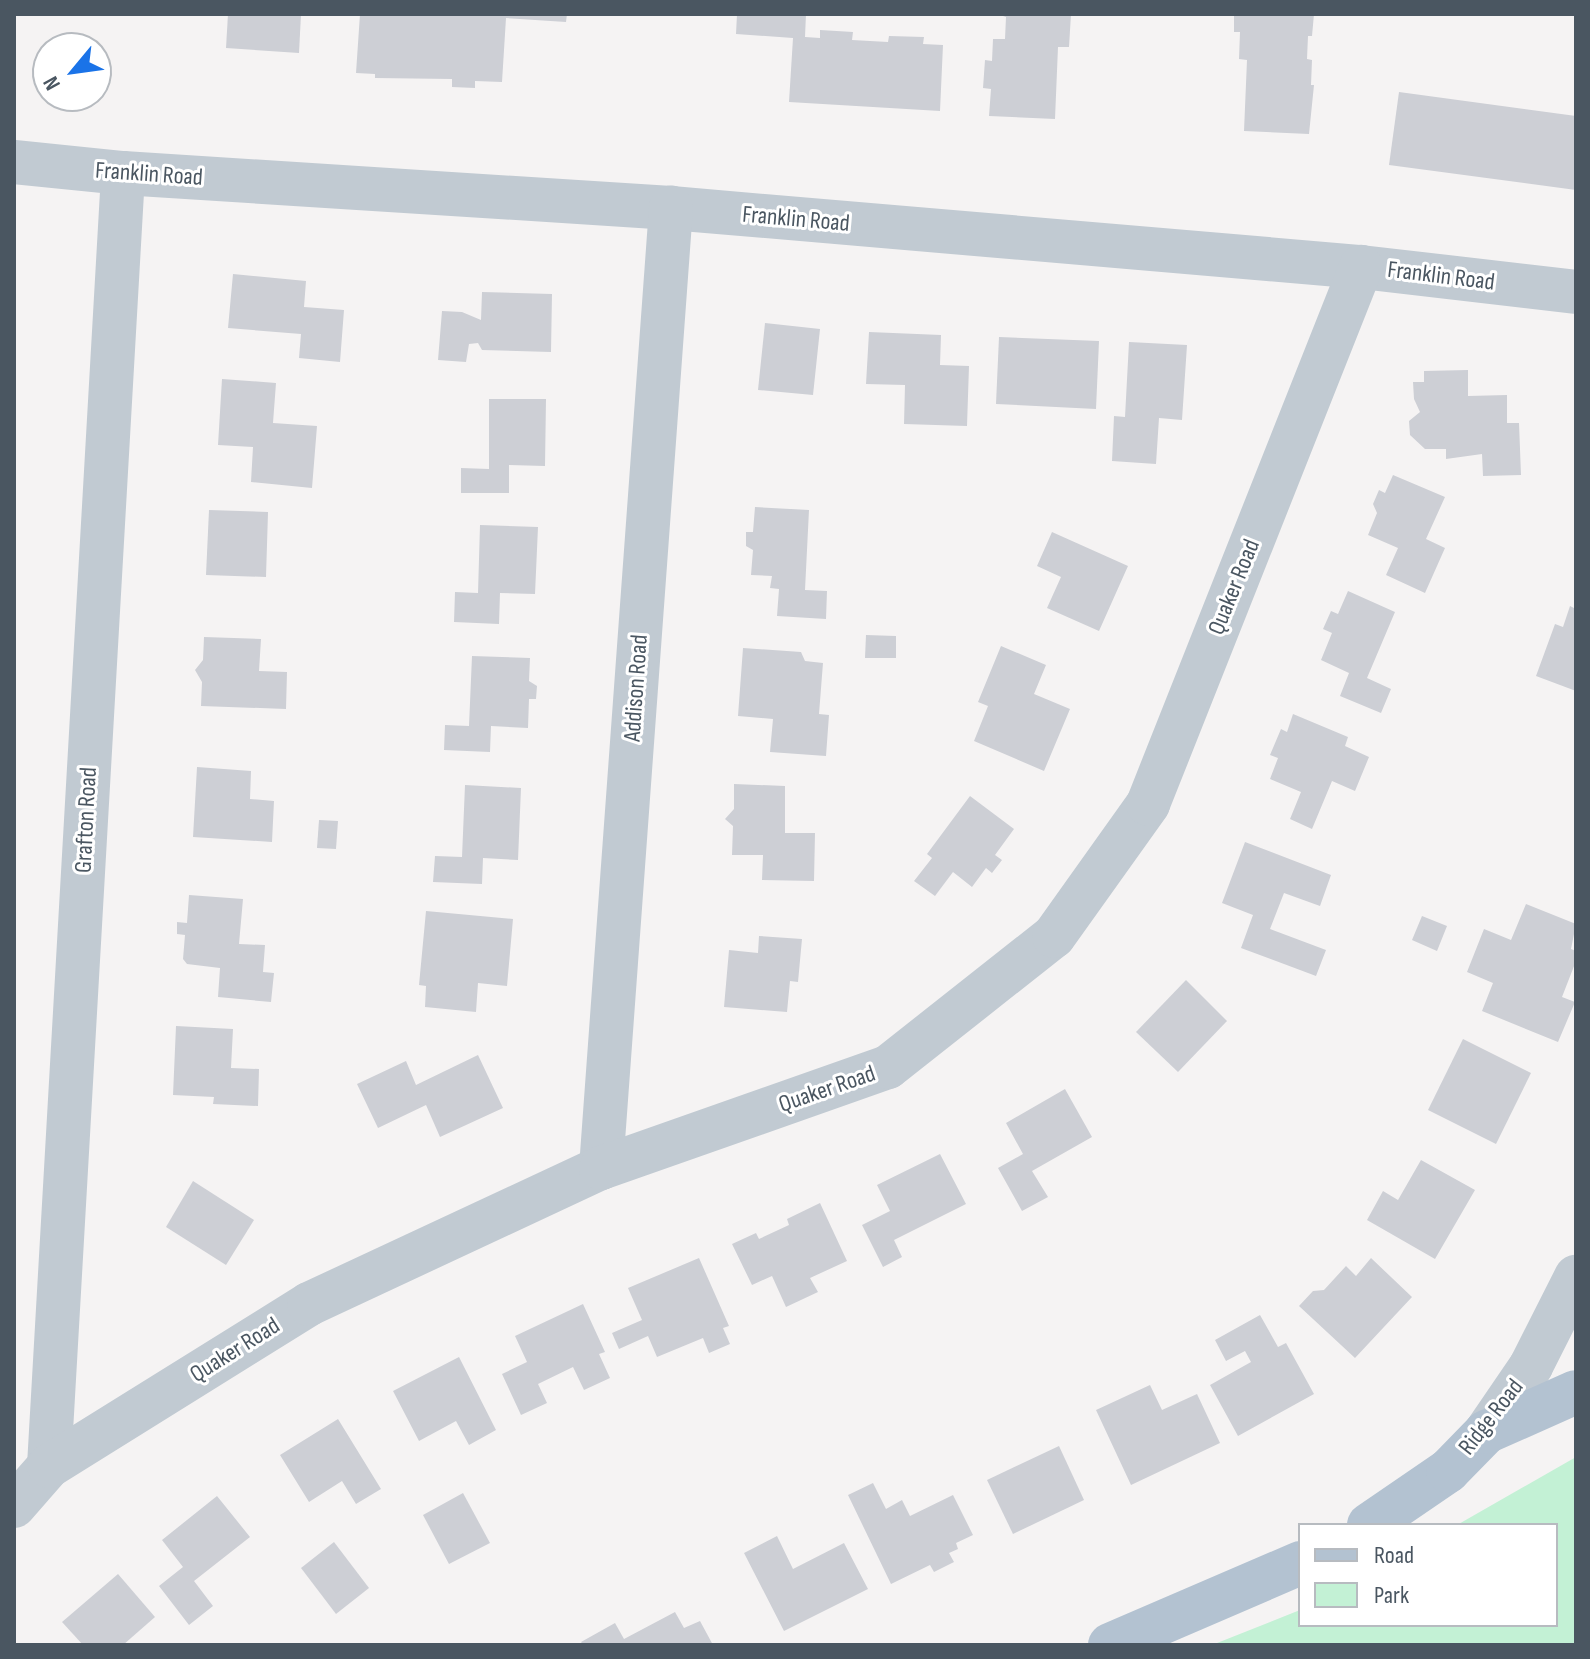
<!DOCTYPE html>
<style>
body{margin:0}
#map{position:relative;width:1590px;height:1659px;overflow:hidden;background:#f5f3f3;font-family:"Sofia Sans Condensed",sans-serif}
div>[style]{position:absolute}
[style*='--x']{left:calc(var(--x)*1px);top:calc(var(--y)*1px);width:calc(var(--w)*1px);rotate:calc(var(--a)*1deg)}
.green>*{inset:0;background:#c3f1d5}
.building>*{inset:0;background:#cdcfd5}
.minor>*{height:44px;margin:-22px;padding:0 22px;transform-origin:22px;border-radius:22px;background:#c1cad2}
.major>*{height:44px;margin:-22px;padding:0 22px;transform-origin:22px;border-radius:22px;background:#b3c2d1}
span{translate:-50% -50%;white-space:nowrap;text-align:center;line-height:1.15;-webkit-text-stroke:6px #fff;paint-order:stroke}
.street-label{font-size:24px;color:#4a5661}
.frame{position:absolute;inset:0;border:16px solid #4a5661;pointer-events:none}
.legend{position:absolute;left:1298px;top:1523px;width:260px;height:104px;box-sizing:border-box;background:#fff;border:2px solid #b7bbc0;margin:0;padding:10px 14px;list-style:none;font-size:24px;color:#4a5661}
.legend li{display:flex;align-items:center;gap:16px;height:40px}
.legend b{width:40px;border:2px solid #b7bbc0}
.north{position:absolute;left:32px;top:32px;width:80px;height:80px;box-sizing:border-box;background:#fff;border:2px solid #b7bbc0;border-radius:50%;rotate:241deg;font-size:22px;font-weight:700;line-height:32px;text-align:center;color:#4a5661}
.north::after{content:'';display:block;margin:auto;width:28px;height:36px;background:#1a73e8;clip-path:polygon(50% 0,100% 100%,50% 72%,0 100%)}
</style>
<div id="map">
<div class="green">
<div style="clip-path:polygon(1576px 1457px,1576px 1645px,1212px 1645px,1300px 1610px,1300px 1625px,1556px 1625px,1556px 1525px,1457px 1525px)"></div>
</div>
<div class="building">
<div style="clip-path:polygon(228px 14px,301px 14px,299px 53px,226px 48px)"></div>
<div style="clip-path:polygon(360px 14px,567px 14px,566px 22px,506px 18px,502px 82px,475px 81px,475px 88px,452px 87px,452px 79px,375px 78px,375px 74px,356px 73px)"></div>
<div style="clip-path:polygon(737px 14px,806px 14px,805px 37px,820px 38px,820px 30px,853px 32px,852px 40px,888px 42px,889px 36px,924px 37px,923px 44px,943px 45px,940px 111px,789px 102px,793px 38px,736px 34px)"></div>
<div style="clip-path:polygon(997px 14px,1071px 14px,1069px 47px,1058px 47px,1055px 119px,989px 116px,991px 89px,983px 88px,985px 60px,992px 61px,993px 39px,1005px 39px,1006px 17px)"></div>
<div style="clip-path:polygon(1234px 14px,1314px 14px,1312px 36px,1308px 36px,1307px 59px,1312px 60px,1311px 85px,1314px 85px,1309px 134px,1244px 131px,1247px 60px,1239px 59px,1240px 32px,1234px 32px)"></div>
<div style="clip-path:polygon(1399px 92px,1576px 116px,1576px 190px,1389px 165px)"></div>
<div style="clip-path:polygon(233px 274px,306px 281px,304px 307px,344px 310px,340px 362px,299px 358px,301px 334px,228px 328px)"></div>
<div style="clip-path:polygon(482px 292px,552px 294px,551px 352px,482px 350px,478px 343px,469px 344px,466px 362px,438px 360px,442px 311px,462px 312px,481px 320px)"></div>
<div style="clip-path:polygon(765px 323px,820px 329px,813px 395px,758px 390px)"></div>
<div style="clip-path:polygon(869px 332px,941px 335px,940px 365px,969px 366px,967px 426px,904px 424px,905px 385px,866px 384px)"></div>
<div style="clip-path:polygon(999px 337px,1099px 341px,1096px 409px,996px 404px)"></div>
<div style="clip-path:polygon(1129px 342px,1187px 345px,1182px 420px,1159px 418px,1156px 464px,1112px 461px,1114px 416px,1125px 417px)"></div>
<div style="clip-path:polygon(1468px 370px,1468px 396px,1507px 395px,1507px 423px,1519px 423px,1521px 475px,1483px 476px,1482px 454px,1446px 459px,1446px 449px,1425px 449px,1410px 435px,1409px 421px,1420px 412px,1414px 399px,1413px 382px,1424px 382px,1424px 371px)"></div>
<div style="clip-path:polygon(222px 379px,276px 383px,273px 423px,317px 426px,312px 488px,251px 482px,253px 447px,218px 445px)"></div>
<div style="clip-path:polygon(489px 399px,546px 399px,545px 466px,509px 465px,509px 493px,461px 493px,461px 468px,489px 469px)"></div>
<div style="clip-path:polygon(1393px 475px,1445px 497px,1426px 539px,1445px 548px,1425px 593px,1386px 575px,1398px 548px,1368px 535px,1377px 513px,1373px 504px,1379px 490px,1385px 493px)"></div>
<div style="clip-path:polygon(755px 507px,809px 510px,805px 590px,827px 591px,826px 619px,777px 616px,779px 589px,770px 588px,772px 576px,751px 575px,753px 550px,746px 546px,746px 532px,753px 532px)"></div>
<div style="clip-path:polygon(209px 510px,268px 512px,266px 577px,206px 575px)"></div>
<div style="clip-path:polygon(480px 525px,538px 527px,535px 594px,500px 593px,499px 624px,454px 622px,455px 592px,478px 593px)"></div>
<div style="clip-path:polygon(1052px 532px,1128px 566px,1099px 631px,1047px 608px,1061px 577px,1037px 566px)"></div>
<div style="clip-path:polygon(1348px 591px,1395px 612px,1367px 678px,1391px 689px,1381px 713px,1340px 696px,1349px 673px,1321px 660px,1332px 633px,1323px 629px,1331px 611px,1338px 614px)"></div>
<div style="clip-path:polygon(1570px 606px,1576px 609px,1576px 691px,1536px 676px,1555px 624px,1563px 627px)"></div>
<div style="clip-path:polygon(866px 635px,896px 636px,896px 658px,865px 658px)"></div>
<div style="clip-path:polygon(204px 637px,261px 639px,259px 671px,287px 672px,286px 709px,201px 706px,202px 682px,195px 670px,203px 660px)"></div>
<div style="clip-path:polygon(1001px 646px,1046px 665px,1034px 694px,1070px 709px,1044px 771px,974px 741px,988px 706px,978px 702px)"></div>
<div style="clip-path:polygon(743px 648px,801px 652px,805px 661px,823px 663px,819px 714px,829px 715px,826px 756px,770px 752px,773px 719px,738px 716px)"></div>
<div style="clip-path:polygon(472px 656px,530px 658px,529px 681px,537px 686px,536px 699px,529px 699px,528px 728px,491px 726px,490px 752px,444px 750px,445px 725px,469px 726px)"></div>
<div style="clip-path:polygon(1293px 714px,1348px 737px,1345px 746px,1369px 757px,1355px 791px,1332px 781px,1312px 829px,1290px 819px,1301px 792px,1270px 779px,1278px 758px,1270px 755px,1281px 729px,1287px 732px)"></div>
<div style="clip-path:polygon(197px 767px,251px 771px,250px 799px,274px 801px,272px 842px,193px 837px)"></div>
<div style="clip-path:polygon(734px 784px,785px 786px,785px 833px,815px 833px,814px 881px,762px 880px,763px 855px,732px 855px,733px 826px,725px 819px,734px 809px)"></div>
<div style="clip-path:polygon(465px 785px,521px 788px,518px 860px,483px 858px,482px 884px,433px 882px,435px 856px,462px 857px)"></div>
<div style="clip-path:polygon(970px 796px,1014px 829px,995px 855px,1002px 860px,992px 873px,986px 868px,972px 887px,953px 872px,935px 896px,914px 881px,932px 858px,927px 854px)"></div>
<div style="clip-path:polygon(319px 820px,338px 821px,336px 849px,317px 848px)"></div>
<div style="clip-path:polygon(1245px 842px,1331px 875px,1320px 906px,1284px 893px,1270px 929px,1326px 950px,1316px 976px,1241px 948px,1253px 915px,1222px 903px)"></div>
<div style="clip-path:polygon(189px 895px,243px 899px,239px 944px,265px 945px,263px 972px,274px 973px,271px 1002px,218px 997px,220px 968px,187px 964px,183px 959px,185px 935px,177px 934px,177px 922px,187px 923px)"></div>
<div style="clip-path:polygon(1526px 904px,1576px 924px,1571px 949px,1576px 951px,1576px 961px,1562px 997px,1575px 1002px,1558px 1042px,1482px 1011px,1493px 983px,1467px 972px,1484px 929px,1511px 940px)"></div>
<div style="clip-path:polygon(426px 911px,513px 919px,507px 986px,478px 983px,476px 1012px,425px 1007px,426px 986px,419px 985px)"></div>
<div style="clip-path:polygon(1422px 916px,1447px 926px,1437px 951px,1412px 940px)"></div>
<div style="clip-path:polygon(759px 936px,802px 939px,798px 982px,790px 981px,787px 1012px,724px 1007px,729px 950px,758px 953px)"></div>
<div style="clip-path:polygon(1186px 980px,1227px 1021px,1178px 1072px,1136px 1032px)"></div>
<div style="clip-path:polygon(176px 1026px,233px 1029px,231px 1068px,259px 1069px,258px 1106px,213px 1104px,214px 1097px,173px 1095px)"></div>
<div style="clip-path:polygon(1463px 1039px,1531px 1073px,1496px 1144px,1428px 1110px)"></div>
<div style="clip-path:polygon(478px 1055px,503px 1108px,440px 1137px,426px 1105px,378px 1128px,357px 1084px,406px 1061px,416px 1085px)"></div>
<div style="clip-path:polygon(1065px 1089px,1092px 1137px,1032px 1171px,1048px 1197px,1022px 1211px,998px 1168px,1023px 1154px,1006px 1123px)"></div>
<div style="clip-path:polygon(940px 1154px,966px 1204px,894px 1240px,902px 1257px,883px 1267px,862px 1225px,890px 1211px,877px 1185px)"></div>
<div style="clip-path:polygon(1421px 1160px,1475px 1190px,1435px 1259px,1367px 1220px,1383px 1191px,1398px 1200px)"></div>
<div style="clip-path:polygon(193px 1181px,254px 1220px,226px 1265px,166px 1227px)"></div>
<div style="clip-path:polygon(820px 1203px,847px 1261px,810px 1278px,818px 1292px,786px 1307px,772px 1276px,752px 1285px,732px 1244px,756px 1233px,759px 1239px,789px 1225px,787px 1219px)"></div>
<div style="clip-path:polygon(699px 1258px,729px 1326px,723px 1328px,730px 1344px,709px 1353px,703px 1338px,657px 1357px,648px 1336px,619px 1349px,612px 1333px,642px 1320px,628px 1288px)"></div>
<div style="clip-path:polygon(1371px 1258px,1412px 1297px,1355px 1358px,1299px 1306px,1313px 1291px,1324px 1290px,1346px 1266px,1356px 1276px)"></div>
<div style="clip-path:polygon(583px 1304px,605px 1352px,599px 1354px,610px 1378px,584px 1390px,573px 1367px,538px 1384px,547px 1403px,521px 1415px,502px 1374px,527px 1362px,515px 1336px)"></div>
<div style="clip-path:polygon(1260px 1315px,1278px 1347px,1286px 1343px,1314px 1394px,1238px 1436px,1210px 1385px,1251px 1362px,1245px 1351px,1226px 1361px,1215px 1340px)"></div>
<div style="clip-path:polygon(459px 1357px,496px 1430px,469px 1445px,456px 1421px,419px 1441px,393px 1391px)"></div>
<div style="clip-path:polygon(1150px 1385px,1162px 1410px,1197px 1394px,1220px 1443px,1131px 1485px,1096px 1410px)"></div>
<div style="clip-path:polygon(338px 1419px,381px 1489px,356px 1504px,342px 1481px,309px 1502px,280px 1455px)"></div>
<div style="clip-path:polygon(1059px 1446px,1084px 1500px,1013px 1534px,987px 1480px)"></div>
<div style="clip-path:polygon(873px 1483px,886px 1509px,902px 1500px,910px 1516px,953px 1495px,973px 1535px,956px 1543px,958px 1549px,949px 1553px,954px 1562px,934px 1572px,930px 1565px,891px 1584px,848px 1495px)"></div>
<div style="clip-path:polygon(463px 1493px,490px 1543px,449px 1564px,423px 1515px)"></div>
<div style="clip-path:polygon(217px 1496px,250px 1537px,194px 1581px,213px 1606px,189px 1625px,159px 1586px,183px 1567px,162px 1540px)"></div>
<div style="clip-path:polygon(777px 1536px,793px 1569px,844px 1543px,868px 1589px,784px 1631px,744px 1553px)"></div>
<div style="clip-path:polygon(334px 1542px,369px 1588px,336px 1614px,301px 1568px)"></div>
<div style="clip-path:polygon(118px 1574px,155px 1617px,123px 1645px,83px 1645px,62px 1622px)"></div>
<div style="clip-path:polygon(675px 1612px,684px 1628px,700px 1621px,713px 1645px,583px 1645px,581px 1642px,615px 1623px,624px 1639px)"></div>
</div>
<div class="minor">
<div style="--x:14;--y:162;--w:110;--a:5.8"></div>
<div style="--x:123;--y:173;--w:549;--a:3.65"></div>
<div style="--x:671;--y:208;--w:693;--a:4.89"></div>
<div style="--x:1361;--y:267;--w:216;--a:6.6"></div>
<div style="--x:601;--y:1168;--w:963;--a:-85.83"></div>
<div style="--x:1486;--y:1432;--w:80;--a:-55.7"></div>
<div style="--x:1531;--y:1366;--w:100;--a:-63.2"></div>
<div style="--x:49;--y:1466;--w:1295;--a:-86.72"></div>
<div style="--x:14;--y:1506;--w:53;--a:-48.8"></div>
<div style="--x:49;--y:1466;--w:306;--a:-31.9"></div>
<div style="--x:309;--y:1304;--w:322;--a:-25"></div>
<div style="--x:601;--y:1168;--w:304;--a:-19.4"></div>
<div style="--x:888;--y:1067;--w:211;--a:-38.3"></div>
<div style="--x:1054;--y:936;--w:162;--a:-54.5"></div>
<div style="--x:1148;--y:804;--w:578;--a:-68.36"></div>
</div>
<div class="major">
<div style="--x:1369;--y:1525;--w:96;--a:-34.4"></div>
<div style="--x:1448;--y:1471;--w:54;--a:-45.7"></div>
<div style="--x:1486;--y:1432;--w:98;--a:-24"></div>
<div style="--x:1110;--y:1645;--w:207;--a:-23.3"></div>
</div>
<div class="street-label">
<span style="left:149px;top:174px;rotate:4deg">Franklin Road</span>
<span style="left:796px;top:219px;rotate:5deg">Franklin Road</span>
<span style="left:1441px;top:276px;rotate:7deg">Franklin Road</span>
<span style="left:1234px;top:587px;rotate:-68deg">Quaker Road</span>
<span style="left:636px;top:688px;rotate:-86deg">Addison Road</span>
<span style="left:86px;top:820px;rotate:-87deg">Grafton Road</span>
<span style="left:827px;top:1089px;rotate:-19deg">Quaker Road</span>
<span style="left:235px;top:1350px;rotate:-32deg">Quaker Road</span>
<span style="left:1491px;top:1417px;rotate:-52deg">Ridge Road</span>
</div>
<div class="frame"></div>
<ul class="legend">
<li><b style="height:10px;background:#b3c2d1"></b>Road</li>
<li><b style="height:22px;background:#c3f1d5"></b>Park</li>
</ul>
<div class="north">N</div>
</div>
